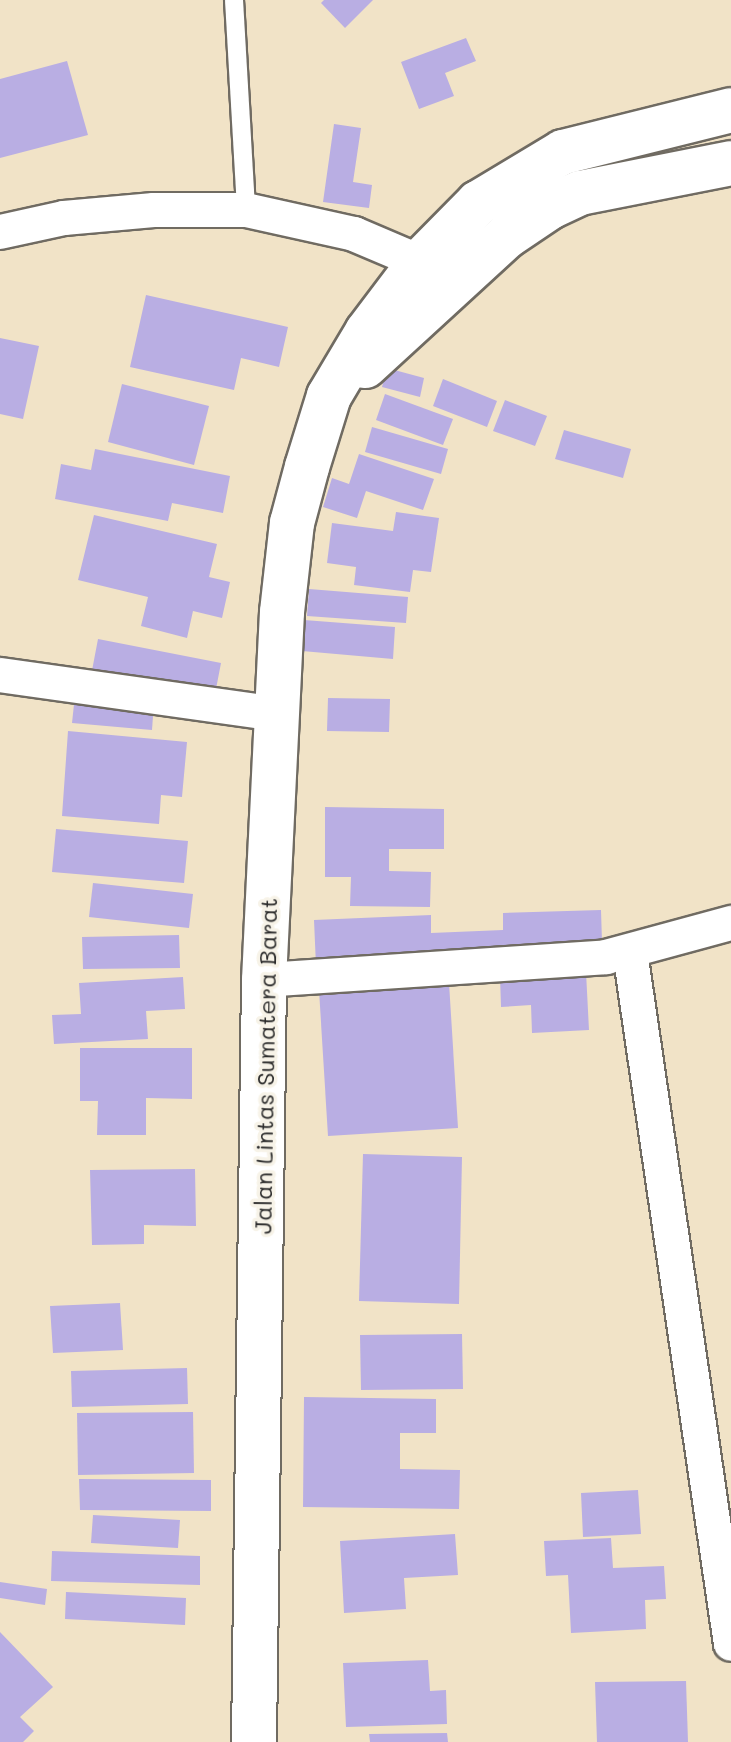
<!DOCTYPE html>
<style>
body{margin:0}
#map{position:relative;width:731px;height:1742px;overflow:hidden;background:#f1e3c7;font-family:Mali,sans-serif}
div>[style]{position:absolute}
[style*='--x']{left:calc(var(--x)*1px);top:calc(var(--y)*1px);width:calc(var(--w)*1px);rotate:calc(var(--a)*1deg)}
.building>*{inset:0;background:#b9aee3}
.roads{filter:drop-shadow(2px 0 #706b62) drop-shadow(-2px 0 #706b62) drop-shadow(0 2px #706b62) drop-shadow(0 -2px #706b62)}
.lane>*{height:18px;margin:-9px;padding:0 9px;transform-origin:9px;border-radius:9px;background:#fff}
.street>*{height:34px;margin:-17px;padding:0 17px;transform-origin:17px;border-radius:17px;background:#fff}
.highway>*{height:44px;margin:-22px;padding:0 22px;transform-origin:22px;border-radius:22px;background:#fff}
span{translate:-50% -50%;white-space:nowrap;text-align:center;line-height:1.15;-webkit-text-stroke:7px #f7f3e8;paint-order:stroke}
.street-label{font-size:24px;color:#2b2b2b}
</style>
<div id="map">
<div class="building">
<div style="clip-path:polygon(324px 0,373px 0,345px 28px,321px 3px)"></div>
<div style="clip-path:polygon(466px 38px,476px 61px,445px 73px,454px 96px,419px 109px,401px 62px)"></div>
<div style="clip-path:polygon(67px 61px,88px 135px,0 158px,0 79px)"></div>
<div style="clip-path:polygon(334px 124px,361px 128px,353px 182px,372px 185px,369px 208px,323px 202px)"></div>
<div style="clip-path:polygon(146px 295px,288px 327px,279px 367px,241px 358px,234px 390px,130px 367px)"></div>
<div style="clip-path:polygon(0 338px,39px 346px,23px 419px,0 414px)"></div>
<div style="clip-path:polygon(387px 368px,424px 378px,420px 397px,382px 387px)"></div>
<div style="clip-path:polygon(443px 379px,497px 401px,487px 427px,433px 406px)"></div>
<div style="clip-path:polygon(122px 384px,209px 406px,194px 465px,108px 442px)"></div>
<div style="clip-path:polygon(385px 394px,453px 419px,443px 445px,376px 420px)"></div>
<div style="clip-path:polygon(505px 400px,547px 416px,535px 446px,493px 431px)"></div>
<div style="clip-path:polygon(372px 427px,448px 449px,441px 474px,365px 452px)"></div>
<div style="clip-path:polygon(564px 430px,631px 449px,623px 478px,555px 459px)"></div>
<div style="clip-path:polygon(95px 449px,230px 476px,223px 513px,172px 503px,168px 521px,55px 499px,61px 464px,91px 470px)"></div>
<div style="clip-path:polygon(359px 454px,434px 479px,423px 510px,366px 491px,357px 518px,323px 507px,332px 478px,349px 484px)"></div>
<div style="clip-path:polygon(396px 512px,439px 518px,431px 572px,413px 570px,410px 592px,354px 585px,356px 567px,327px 563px,332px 523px,393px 531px)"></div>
<div style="clip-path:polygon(94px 515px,217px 544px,209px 577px,230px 582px,222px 618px,193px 611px,187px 638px,141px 626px,148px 597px,78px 580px)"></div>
<div style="clip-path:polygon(309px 589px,408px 597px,406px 623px,307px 616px)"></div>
<div style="clip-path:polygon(304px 620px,395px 627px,393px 659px,302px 651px)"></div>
<div style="clip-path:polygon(98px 639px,221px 663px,216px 689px,145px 676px,143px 691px,90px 681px)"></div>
<div style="clip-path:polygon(75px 695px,154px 702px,152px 730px,72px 723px)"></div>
<div style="clip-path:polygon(328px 698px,390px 699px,389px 732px,327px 731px)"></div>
<div style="clip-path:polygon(68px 731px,187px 742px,182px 797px,161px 795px,159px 824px,62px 816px)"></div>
<div style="clip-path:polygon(325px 807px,444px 809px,444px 849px,389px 849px,389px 871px,431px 872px,430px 907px,350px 906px,351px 877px,325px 877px)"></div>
<div style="clip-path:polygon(56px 829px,188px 841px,184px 883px,52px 872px)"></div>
<div style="clip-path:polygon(93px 883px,193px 894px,189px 928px,89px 917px)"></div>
<div style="clip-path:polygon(601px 910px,602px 942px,512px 945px,512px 958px,316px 966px,314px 920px,431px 915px,431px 933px,503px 930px,503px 913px)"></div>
<div style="clip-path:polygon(179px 935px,180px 968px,83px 969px,82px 937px)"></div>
<div style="clip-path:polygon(586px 972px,589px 1030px,532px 1033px,531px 1005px,501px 1007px,500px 976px)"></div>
<div style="clip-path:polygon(183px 977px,185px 1009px,146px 1011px,148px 1039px,54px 1044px,52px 1015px,81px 1014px,79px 983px)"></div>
<div style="clip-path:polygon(449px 983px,458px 1128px,328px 1136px,319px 990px)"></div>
<div style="clip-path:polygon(80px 1048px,192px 1048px,192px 1099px,146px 1098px,146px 1135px,97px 1135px,98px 1101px,80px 1101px)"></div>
<div style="clip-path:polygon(363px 1154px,462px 1157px,459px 1304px,359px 1301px)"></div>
<div style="clip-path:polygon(195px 1169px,196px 1226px,144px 1225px,144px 1244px,92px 1245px,90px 1170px)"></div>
<div style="clip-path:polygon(120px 1303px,123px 1350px,53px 1353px,50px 1306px)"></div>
<div style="clip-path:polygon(462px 1334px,463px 1389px,361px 1390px,360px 1335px)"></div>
<div style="clip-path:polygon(187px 1368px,188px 1404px,72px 1407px,71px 1371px)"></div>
<div style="clip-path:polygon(304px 1397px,436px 1399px,436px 1433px,400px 1433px,400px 1469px,460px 1470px,459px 1509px,303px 1507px)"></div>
<div style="clip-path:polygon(193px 1412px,194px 1473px,78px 1475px,77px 1413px)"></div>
<div style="clip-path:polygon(79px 1479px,211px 1480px,211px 1511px,80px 1510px)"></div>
<div style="clip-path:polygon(638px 1490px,641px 1534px,583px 1537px,581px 1493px)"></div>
<div style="clip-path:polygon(93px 1515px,180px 1520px,178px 1548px,91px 1543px)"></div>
<div style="clip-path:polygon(455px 1534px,458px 1575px,404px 1578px,406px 1609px,344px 1613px,340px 1541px)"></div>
<div style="clip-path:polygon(611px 1538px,613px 1568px,664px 1566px,666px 1599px,645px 1600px,646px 1629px,571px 1633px,568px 1575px,546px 1576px,544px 1541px)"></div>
<div style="clip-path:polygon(52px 1551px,200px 1556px,200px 1585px,51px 1581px)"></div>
<div style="clip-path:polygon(0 1582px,47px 1589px,45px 1605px,0 1598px)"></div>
<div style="clip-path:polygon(66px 1592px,186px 1598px,185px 1625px,65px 1619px)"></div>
<div style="clip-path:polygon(0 1632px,53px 1687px,20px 1717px,34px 1731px,23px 1742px,0 1742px)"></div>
<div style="clip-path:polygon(428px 1660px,430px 1691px,446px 1690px,447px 1724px,346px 1727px,343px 1663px)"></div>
<div style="clip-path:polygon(686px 1681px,688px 1742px,597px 1742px,595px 1682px)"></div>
<div style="clip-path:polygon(447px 1733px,448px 1742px,370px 1742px,369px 1734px)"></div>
</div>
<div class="roads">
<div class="lane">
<div style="--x:234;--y:0;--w:210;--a:86.7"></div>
</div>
<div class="street">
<div style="--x:0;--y:232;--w:66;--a:-12.3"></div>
<div style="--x:64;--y:218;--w:90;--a:-5.1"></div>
<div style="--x:154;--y:210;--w:92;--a:0"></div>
<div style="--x:246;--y:210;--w:111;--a:12.5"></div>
<div style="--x:354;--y:234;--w:72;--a:23"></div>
<div style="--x:0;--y:675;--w:282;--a:8"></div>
<div style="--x:630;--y:952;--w:699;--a:81.7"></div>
<div style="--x:264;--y:980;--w:343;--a:-3.8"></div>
<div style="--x:606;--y:957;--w:130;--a:-15.2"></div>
</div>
<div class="highway">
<div style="--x:365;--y:366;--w:193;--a:-42.5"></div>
<div style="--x:507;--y:236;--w:52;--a:-34"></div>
<div style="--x:550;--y:207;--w:33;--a:-25"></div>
<div style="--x:580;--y:193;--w:154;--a:-11.2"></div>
<div style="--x:254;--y:1742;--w:762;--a:-89.25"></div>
<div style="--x:264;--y:980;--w:368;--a:-87.2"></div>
<div style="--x:282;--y:612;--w:90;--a:-83.6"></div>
<div style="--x:292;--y:523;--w:58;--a:-75"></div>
<div style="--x:307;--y:467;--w:74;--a:-72.8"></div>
<div style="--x:329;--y:396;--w:74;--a:-59.3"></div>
<div style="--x:367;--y:332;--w:88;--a:-52.9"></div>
<div style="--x:420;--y:262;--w:83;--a:-45.5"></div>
<div style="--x:478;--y:203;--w:99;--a:-31"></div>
<div style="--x:563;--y:152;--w:173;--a:-14"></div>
</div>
</div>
<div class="street-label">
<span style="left:265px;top:1066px;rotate:-89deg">Jalan Lintas Sumatera Barat</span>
</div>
</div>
